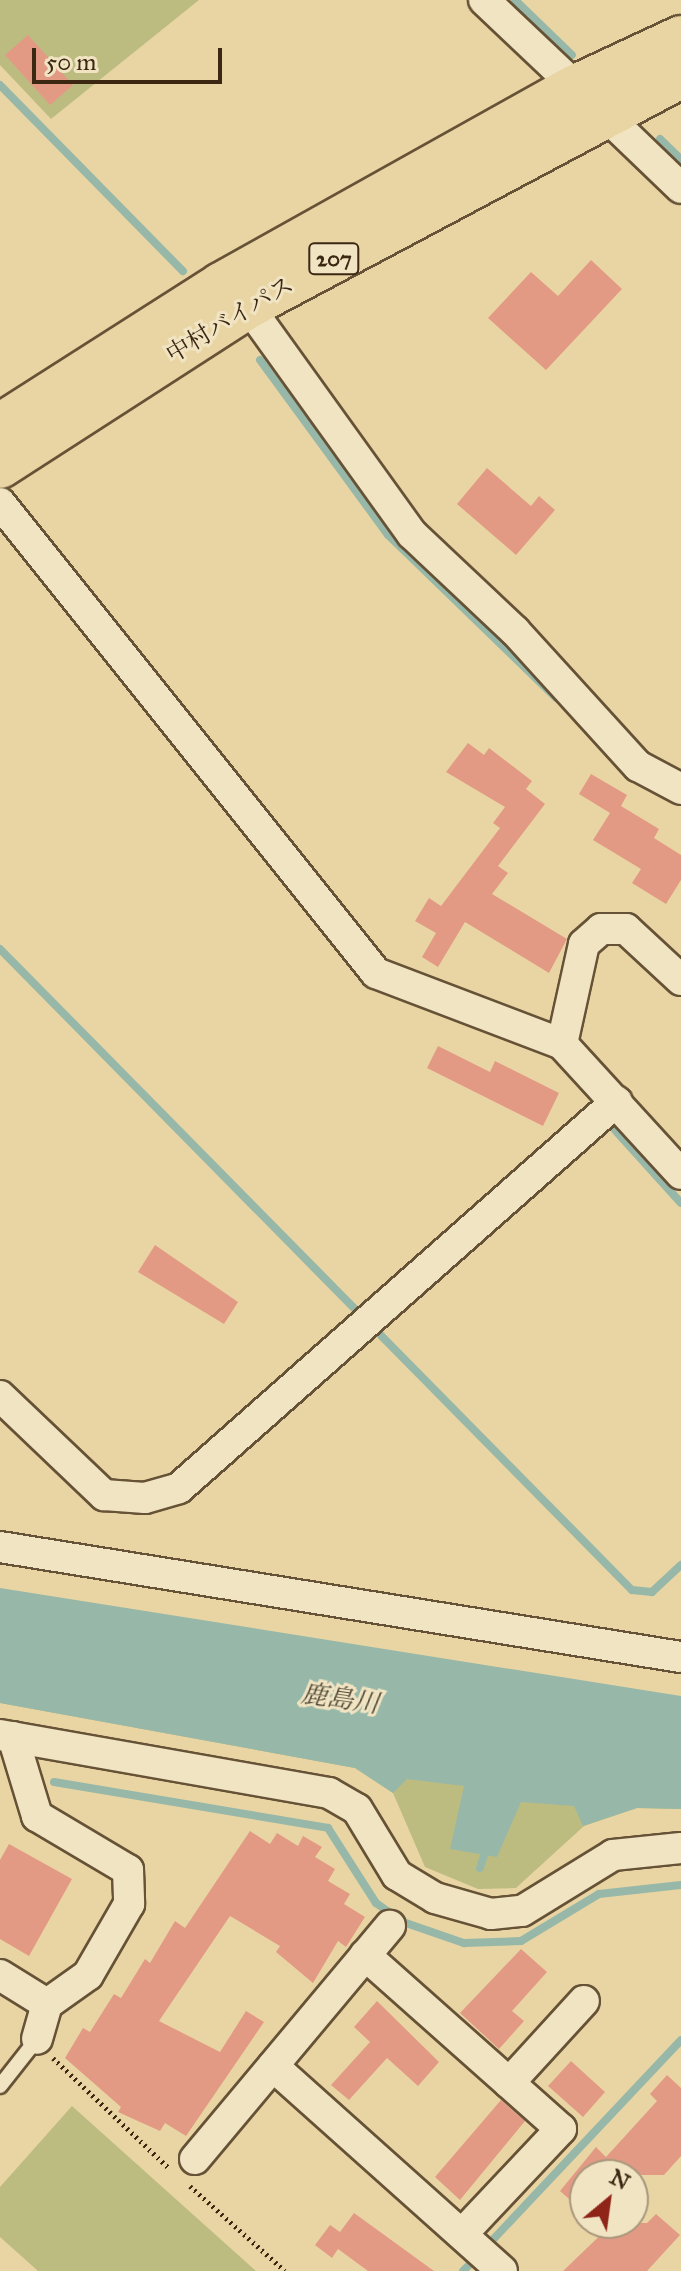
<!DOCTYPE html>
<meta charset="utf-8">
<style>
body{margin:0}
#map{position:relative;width:681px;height:2271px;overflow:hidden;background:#e9d5a3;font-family:"IM FELL Great Primer","Noto Serif JP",serif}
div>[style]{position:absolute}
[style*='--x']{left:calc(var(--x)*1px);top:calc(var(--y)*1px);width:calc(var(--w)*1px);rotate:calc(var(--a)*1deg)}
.green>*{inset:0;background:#bcbc81}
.water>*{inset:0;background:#97b8a8}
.stream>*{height:8px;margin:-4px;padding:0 4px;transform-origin:4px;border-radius:4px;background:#97b8a8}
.building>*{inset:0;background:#e39a84}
.path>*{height:5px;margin-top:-2.5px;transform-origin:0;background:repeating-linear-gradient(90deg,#3b2712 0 2px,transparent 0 6px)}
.roads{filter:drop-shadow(2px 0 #665236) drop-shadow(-2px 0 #665236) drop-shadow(0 2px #665236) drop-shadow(0 -2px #665236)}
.service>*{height:14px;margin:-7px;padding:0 7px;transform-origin:7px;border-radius:7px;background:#f1e4c3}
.minor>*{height:30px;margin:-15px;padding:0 15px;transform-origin:15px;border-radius:15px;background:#f1e4c3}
.trunk>*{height:44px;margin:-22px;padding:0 22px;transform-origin:22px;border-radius:22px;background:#e9d5a3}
span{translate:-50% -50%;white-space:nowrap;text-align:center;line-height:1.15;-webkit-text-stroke:6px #f1e4c3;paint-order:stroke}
.shield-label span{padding:2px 6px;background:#f1e4c3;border:2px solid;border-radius:6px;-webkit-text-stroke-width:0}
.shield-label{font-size:22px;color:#3b2712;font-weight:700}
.street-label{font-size:24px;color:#3b2712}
.water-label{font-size:26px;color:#524b38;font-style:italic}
.north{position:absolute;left:569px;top:2159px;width:80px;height:80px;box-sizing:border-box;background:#f1e4c3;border:2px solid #a8987c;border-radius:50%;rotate:29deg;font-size:22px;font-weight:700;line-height:32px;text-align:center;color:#3b2712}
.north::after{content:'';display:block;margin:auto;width:28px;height:36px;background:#8f2418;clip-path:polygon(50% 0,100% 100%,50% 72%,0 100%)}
.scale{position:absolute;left:32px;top:48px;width:190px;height:36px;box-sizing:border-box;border:4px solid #3b2712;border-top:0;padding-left:10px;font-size:24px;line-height:28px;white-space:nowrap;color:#3b2712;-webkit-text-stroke:6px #f1e4c3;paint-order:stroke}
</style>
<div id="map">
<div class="green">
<div style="clip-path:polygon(0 0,199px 0,51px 119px,0 65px)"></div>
<div style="clip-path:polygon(0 1664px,681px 1809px,637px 1808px,584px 1826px,516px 1888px,478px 1889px,425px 1867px,393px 1793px,355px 1768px,0 1703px)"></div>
<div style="clip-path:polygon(72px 2106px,256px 2271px,38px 2271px,0 2237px,0 2187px)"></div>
</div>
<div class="water">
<div style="clip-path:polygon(0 1588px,681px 1696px,681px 1809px,637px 1808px,583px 1826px,574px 1806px,521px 1802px,497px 1857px,450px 1849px,464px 1786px,407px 1779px,393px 1793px,355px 1768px,0 1703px)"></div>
</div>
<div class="stream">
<div style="--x:515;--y:0;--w:79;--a:44"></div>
<div style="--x:0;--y:85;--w:261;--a:45.5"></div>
<div style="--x:660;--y:139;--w:29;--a:44"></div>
<div style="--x:260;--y:360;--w:217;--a:53.8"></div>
<div style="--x:388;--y:535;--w:234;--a:44.1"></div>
<div style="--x:0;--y:949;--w:900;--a:45.41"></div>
<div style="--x:632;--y:1590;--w:20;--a:6"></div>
<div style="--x:652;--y:1592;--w:40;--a:-43"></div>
<div style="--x:615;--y:1130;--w:98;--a:47.9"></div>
<div style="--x:54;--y:1782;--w:278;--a:9.5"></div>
<div style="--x:328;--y:1828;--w:89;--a:57.4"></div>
<div style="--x:376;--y:1903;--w:33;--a:35"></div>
<div style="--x:403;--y:1922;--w:65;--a:19"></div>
<div style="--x:464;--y:1943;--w:57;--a:-2"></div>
<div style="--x:521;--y:1941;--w:91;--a:-31.1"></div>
<div style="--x:599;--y:1894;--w:82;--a:-6.3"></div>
<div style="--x:480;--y:1868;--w:23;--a:-72"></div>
<div style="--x:486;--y:2247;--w:284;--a:-46.7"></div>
<div style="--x:463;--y:2271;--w:20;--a:-45"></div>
</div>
<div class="building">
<div style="clip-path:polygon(28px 35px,73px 85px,50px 105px,5px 55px)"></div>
<div style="clip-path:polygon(591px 260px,622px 289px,546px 370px,488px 318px,531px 272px,558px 296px)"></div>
<div style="clip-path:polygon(487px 468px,531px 506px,539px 496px,555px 510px,516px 555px,457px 504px)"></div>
<div style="clip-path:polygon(468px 743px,484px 755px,489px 748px,532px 781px,526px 789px,545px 804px,498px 866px,508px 873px,492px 894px,567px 939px,549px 973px,465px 922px,438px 967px,422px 957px,436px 933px,415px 921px,429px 898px,441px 906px,500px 828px,493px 823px,505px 807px,446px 772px)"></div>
<div style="clip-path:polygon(591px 774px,627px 795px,621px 806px,659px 829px,654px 838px,681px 855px,681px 880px,666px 904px,632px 883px,641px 869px,593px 840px,610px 813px,579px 794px)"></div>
<div style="clip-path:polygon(438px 1046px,490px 1072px,495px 1061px,559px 1093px,543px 1126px,427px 1068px)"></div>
<div style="clip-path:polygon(155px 1245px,238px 1302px,224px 1324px,138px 1272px)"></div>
<div style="clip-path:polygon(250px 1831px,270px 1844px,277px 1833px,298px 1846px,303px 1836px,322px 1847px,315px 1857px,335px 1869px,328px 1881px,350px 1894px,344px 1904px,365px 1917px,346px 1947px,338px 1941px,313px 1983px,276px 1952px,280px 1946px,230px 1916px,159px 2021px,220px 2052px,246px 2011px,264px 2022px,186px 2136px,165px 2123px,160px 2131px,118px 2112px,121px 2107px,65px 2058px,83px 2028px,90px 2032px,114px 1994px,121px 1998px,145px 1959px,150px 1963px,175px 1921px,185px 1928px)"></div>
<div style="clip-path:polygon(9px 1844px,72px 1879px,29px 1956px,0 1939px,0 1860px)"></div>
<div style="clip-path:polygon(521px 1949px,547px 1972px,512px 2011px,524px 2021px,499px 2049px,460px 2013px)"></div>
<div style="clip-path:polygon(377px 2001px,439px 2062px,418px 2086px,387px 2058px,349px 2100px,331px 2085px,370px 2042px,354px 2027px)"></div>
<div style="clip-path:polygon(571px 2061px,605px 2092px,583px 2117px,548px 2086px)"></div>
<div style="clip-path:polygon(667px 2075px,681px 2088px,681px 2156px,664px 2175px,585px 2175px,585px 2213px,560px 2191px,596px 2147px,606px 2157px,657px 2101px,650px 2094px)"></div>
<div style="clip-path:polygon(501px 2100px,525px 2121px,460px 2200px,435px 2177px)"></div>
<div style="clip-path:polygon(354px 2213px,434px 2271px,368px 2271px,338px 2249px,332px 2258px,315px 2245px,330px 2225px,340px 2232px)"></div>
<div style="clip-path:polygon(656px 2214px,680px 2235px,647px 2271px,563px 2271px,613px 2223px,647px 2223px)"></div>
</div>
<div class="path">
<div style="--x:53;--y:2058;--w:161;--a:43.5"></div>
<div style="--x:190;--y:2186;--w:127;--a:41.8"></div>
</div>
<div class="roads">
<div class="service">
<div style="--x:0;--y:2086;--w:60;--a:-51.8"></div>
</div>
<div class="minor">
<div style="--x:484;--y:0;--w:127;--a:43.4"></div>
<div style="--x:603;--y:113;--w:108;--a:43.9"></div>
<div style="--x:248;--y:306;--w:281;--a:54.3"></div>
<div style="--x:412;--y:534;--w:141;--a:43.3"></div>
<div style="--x:515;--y:631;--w:183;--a:47.7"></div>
<div style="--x:638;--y:766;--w:49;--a:28.1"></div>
<div style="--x:0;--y:503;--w:602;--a:51.34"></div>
<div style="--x:376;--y:973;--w:199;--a:20.9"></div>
<div style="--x:562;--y:1044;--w:176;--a:47.5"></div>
<div style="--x:562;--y:1044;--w:102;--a:-77.6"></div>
<div style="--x:584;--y:944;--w:23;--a:-41"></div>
<div style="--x:601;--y:929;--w:25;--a:0"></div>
<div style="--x:626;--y:929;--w:75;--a:42.8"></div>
<div style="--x:0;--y:1396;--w:144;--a:43.6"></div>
<div style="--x:104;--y:1495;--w:41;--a:4.2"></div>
<div style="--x:145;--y:1498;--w:35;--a:-16"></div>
<div style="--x:179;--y:1488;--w:584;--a:-41.46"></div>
<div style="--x:0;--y:1547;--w:690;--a:9.18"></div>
<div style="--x:0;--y:1735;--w:334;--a:10"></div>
<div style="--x:329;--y:1793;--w:32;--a:30"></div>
<div style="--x:357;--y:1809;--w:77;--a:58.8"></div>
<div style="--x:397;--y:1875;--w:44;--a:31.2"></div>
<div style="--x:435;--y:1898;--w:58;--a:15.9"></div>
<div style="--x:491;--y:1914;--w:31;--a:-6"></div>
<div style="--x:522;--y:1911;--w:107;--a:-31.6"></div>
<div style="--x:613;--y:1855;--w:68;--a:-5.9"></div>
<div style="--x:13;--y:1737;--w:83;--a:73.1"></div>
<div style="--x:37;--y:1816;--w:106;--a:30.7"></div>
<div style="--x:128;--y:1870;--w:34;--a:88"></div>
<div style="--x:129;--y:1904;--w:82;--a:120"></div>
<div style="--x:88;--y:1975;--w:50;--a:144.7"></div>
<div style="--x:47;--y:2004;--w:36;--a:106"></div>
<div style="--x:365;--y:1955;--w:262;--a:41.6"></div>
<div style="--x:561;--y:2129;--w:144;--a:133.3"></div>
<div style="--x:0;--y:1975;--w:55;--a:31.7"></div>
<div style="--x:273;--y:2066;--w:307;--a:41.8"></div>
<div style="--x:509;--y:2083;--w:111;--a:-47.6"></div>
<div style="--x:195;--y:2159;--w:304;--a:-50.1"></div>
</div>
<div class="trunk">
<div style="--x:0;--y:426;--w:262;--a:-32.5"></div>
<div style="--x:221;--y:285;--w:406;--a:-29.2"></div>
<div style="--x:576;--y:87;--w:116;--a:-25"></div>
<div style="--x:0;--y:466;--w:295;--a:-32.8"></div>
<div style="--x:248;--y:306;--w:490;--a:-28"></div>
</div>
</div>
<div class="shield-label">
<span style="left:334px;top:259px">207</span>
</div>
<div class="street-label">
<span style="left:230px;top:320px;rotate:-31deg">中村バイパス</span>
</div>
<div class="water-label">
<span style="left:340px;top:1699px;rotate:8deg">鹿島川</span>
</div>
<div class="north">N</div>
<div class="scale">50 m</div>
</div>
